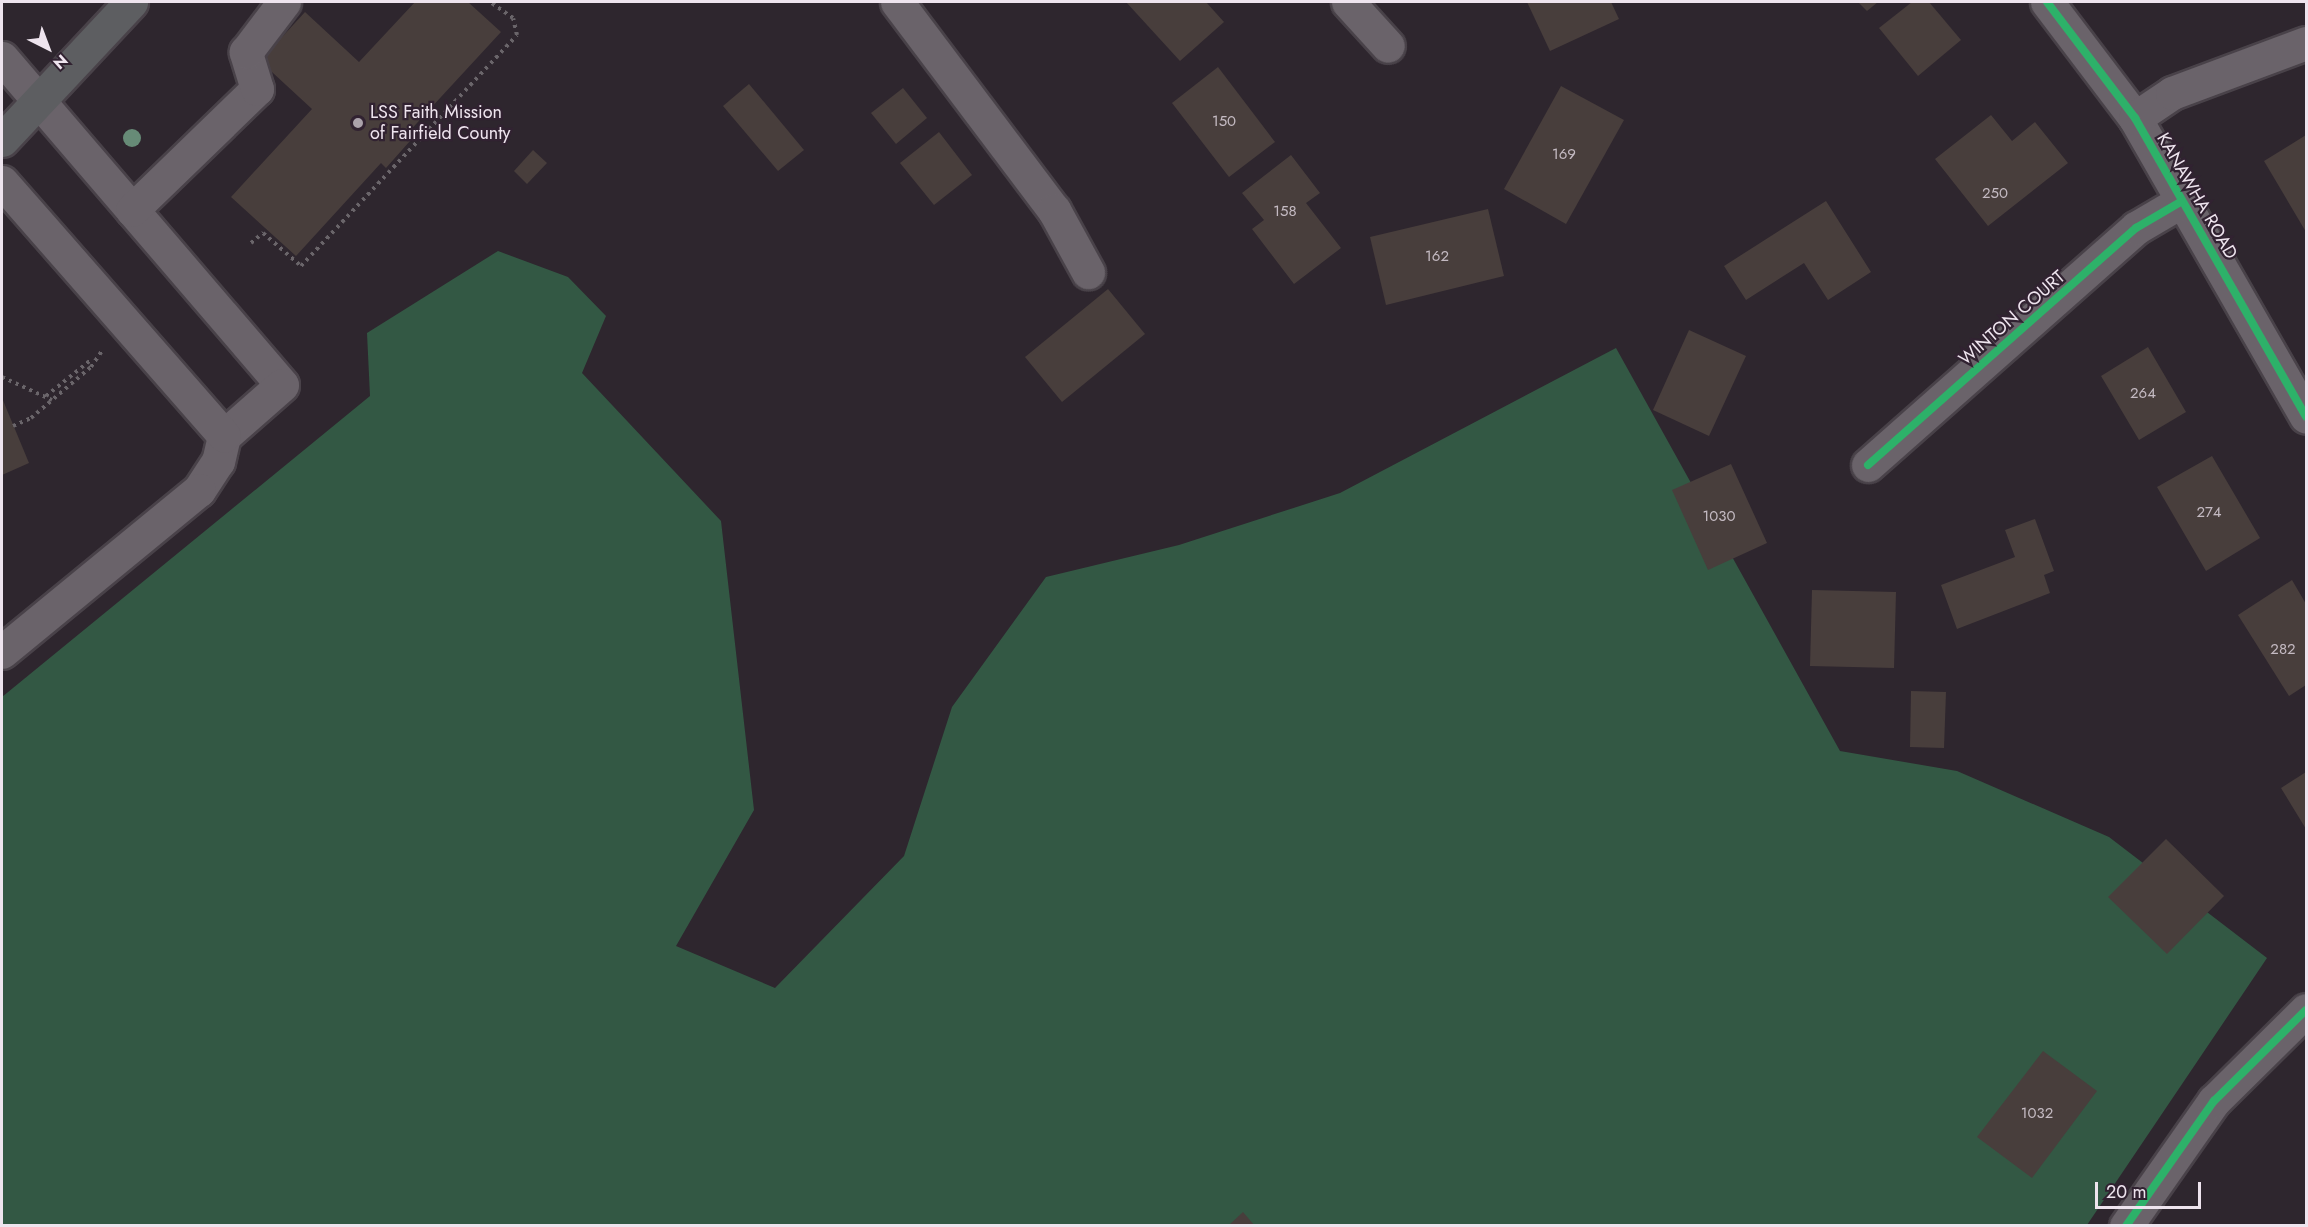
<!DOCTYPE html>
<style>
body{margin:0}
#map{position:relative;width:2308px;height:1227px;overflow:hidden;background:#2e262e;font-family:Jost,sans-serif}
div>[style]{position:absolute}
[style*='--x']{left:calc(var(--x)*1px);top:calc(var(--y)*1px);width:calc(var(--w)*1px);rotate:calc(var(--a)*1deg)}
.forest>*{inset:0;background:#335844}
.building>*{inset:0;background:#483e3c}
.path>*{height:4px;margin-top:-2px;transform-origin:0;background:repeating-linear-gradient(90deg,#6a656a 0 3px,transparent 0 7.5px)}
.roads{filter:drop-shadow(2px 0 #494249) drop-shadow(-2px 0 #494249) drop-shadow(0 2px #494249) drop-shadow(0 -2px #494249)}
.minor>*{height:33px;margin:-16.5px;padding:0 16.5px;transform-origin:16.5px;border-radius:16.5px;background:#6a636a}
.major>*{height:33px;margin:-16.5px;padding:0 16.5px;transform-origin:16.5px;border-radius:16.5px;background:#5d5e61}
.cycleway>*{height:8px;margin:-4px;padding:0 4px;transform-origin:4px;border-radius:4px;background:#2db169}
.trees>*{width:18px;height:18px;margin:-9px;border-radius:50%;background:#678b77}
.dots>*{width:16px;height:16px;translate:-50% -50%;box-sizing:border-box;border:3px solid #312231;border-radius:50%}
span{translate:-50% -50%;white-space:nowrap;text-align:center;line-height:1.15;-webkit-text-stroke:4.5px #312231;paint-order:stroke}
.number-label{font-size:15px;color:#c4bac2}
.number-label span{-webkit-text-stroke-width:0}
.poi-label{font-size:18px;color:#eee4ee}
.left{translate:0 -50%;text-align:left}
.street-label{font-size:18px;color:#eee4ee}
.frame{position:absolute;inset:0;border:3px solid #eee4ee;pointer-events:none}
.north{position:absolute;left:18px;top:18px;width:60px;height:60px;-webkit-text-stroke:4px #312231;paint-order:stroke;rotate:138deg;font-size:16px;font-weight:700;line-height:24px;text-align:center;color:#eee4ee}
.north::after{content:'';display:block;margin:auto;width:21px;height:27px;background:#eee4ee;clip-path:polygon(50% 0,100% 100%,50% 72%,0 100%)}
.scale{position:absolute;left:2095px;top:1182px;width:106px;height:27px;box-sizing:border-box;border:3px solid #eee4ee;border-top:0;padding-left:8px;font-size:18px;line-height:21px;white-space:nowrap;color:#eee4ee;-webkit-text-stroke:4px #312231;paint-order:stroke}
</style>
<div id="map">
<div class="forest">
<div style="clip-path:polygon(498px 251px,568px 277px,606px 316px,582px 373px,721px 521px,754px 810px,676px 946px,775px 988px,904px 856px,952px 707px,1046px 577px,1179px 545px,1340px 493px,1616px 348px,1840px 751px,1957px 771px,2109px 837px,2267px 958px,2087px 1225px,2px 1226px,2px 697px,370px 396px,367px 333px)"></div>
</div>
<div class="building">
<div style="clip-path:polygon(415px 2px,468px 2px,501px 32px,405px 136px,410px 141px,386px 168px,381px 163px,296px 256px,231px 197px,312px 109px,260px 61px,305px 12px,359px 62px)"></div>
<div style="clip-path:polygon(1126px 2px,1206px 2px,1224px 22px,1180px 61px)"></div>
<div style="clip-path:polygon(1527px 2px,1611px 2px,1619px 19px,1550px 51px)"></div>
<div style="clip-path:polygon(1858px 2px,1878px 2px,1867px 11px)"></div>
<div style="clip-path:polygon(1912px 2px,1929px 2px,1961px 40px,1918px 76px,1879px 28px)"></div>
<div style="clip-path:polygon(1218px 67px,1275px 142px,1229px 177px,1172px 103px)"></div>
<div style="clip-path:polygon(749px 84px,804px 150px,778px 171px,723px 106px)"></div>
<div style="clip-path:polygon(1561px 86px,1624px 120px,1566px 224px,1504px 189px)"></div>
<div style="clip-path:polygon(903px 88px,927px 118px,896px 144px,871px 113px)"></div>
<div style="clip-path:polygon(1991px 115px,2012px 141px,2035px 122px,2068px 163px,1988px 226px,1935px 159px)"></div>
<div style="clip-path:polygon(939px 132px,972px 175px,934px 205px,900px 163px)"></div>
<div style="clip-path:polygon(2306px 135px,2306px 232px,2264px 161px)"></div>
<div style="clip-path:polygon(533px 150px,547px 163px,527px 184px,514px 171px)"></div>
<div style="clip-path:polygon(1291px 155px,1320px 193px,1306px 203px,1341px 248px,1294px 284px,1252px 229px,1264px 220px,1242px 193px)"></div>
<div style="clip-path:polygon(1826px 201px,1871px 272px,1828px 300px,1804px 263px,1746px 300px,1724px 266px)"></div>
<div style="clip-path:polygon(1488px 209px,1504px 276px,1386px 305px,1370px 237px)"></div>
<div style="clip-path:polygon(1108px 289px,1145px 334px,1062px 402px,1025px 357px)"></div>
<div style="clip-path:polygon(1689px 330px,1746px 356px,1709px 436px,1653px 410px)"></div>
<div style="clip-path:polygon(2148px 347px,2186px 412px,2139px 440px,2101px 376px)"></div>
<div style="clip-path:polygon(2px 398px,29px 463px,2px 475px)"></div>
<div style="clip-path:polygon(2212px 456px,2260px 538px,2206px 571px,2157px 487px)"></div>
<div style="clip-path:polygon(1731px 464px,1767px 543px,1708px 570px,1672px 490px)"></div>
<div style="clip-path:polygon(2035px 519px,2054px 571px,2044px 575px,2050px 593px,1957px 629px,1941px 585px,2015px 557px,2005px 530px)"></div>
<div style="clip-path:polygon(2292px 580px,2306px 604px,2306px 685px,2289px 696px,2238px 615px)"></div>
<div style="clip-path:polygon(1812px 590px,1896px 592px,1894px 668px,1810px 666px)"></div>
<div style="clip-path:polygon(1911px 691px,1946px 692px,1944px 748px,1910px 747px)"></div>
<div style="clip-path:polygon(2306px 772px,2306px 829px,2281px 788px)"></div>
<div style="clip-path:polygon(2166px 839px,2224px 896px,2167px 954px,2108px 897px)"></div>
<div style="clip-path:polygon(2043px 1051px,2097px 1091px,2032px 1178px,1977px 1137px)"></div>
<div style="clip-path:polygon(1243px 1212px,1255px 1226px,1228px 1226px)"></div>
</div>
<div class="path">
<div style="--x:251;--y:243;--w:16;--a:-40"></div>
<div style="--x:263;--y:233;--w:50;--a:41"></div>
<div style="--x:301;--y:266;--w:316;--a:-46.9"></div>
<div style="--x:517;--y:35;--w:17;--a:-103"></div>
<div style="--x:513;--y:18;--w:28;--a:-145"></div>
<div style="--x:2;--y:377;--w:55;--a:24.7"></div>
<div style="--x:46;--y:396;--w:59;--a:-38.8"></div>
<div style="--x:13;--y:426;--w:20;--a:-24"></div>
<div style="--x:31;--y:418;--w:79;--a:-40.4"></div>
<div style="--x:91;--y:367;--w:22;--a:-56"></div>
</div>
<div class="roads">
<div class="minor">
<div style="--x:897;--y:2;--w:261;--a:53"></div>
<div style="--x:1054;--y:210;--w:71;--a:61.3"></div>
<div style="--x:1348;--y:2;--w:59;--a:47.7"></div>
<div style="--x:2047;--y:2;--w:146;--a:52.8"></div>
<div style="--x:2135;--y:118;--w:344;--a:60.2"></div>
<div style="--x:2;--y:58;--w:430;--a:49.4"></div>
<div style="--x:282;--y:385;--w:77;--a:138.7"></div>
<div style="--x:224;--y:436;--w:26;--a:103"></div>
<div style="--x:218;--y:461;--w:35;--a:123"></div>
<div style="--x:199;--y:490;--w:255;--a:140.6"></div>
<div style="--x:2135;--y:118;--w:45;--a:-34"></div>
<div style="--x:2172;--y:93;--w:143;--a:-20.5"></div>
<div style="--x:2;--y:182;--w:337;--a:48.8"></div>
<div style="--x:132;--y:210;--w:174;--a:-44.1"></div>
<div style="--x:257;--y:89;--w:39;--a:-107"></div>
<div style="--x:246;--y:52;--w:63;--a:-52.8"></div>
<div style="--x:1868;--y:465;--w:358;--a:-41.5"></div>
<div style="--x:2136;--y:228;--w:53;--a:-30.4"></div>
<div style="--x:2126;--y:1226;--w:153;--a:-54.9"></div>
<div style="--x:2214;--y:1101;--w:129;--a:-44.7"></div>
</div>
<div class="major">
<div style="--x:2;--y:140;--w:189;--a:-46.9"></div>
</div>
</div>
<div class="cycleway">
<div style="--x:2047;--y:2;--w:146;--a:52.8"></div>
<div style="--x:2135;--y:118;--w:344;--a:60.2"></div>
<div style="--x:1868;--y:465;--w:358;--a:-41.5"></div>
<div style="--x:2136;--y:228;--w:53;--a:-30.4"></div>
<div style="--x:2126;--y:1226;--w:153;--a:-54.9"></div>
<div style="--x:2214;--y:1101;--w:129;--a:-44.7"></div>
</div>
<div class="trees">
<div style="left:132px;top:138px"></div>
</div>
<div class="dots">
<div style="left:358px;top:123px;background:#aba2ab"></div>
</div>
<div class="number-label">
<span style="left:1224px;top:122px">150</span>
<span style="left:1564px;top:155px">169</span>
<span style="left:1995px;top:194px">250</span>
<span style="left:1285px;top:212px">158</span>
<span style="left:1437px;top:257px">162</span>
<span style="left:2143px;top:394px">264</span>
<span style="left:2209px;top:513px">274</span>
<span style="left:1719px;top:517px">1030</span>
<span style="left:2283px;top:650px">282</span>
<span style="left:2037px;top:1114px">1032</span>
</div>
<div class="poi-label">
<span class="left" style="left:370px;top:123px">LSS Faith Mission<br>of Fairfield County</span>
</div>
<div class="street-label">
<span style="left:2197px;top:196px;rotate:60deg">KANAWHA ROAD</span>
<span style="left:2012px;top:318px;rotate:-41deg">WINTON COURT</span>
</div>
<div class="frame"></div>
<div class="north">N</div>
<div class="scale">20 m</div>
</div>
